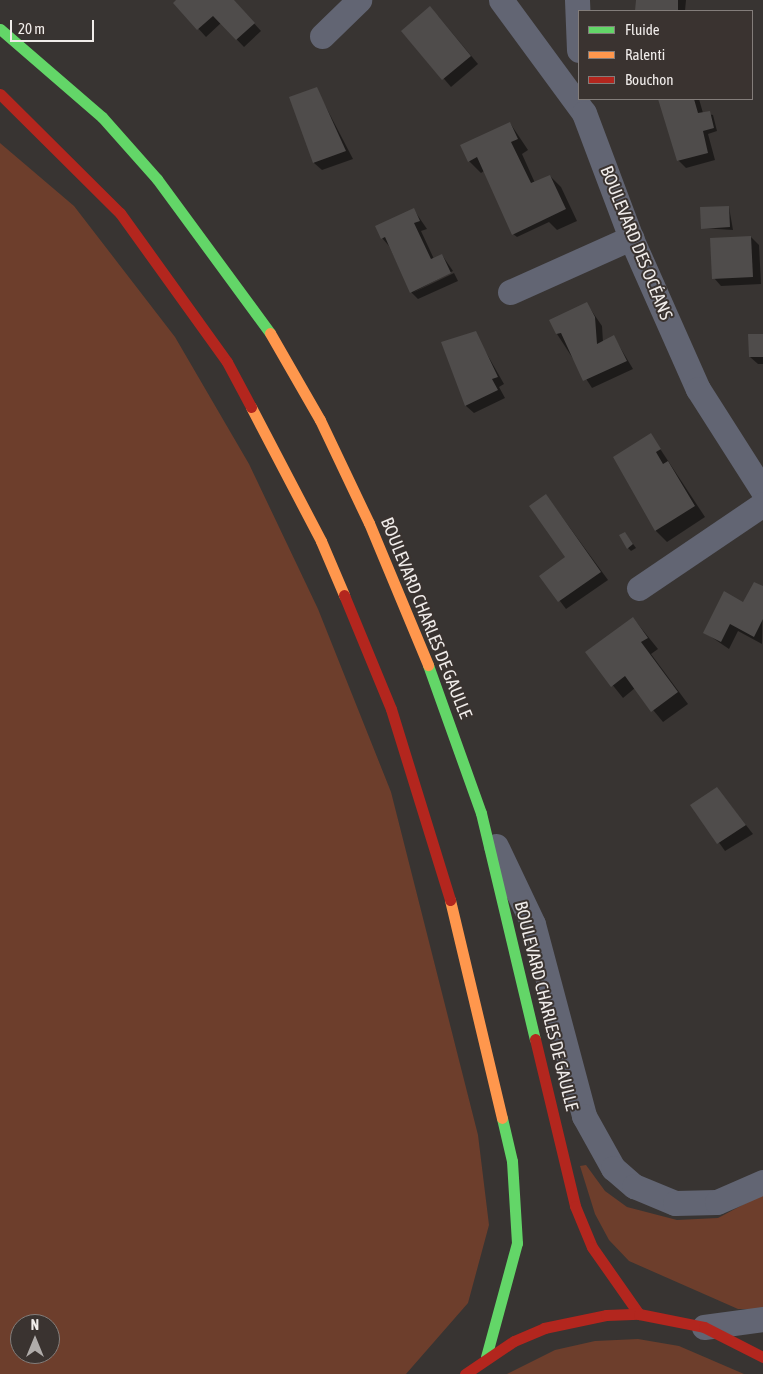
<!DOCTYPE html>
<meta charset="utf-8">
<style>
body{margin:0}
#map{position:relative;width:763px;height:1374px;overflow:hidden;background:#383432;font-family:"Asap Condensed",sans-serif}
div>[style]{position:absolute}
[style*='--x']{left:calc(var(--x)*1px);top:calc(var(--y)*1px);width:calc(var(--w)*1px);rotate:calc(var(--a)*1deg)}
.green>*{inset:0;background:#6d3e2c}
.shadow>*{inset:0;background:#0007}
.building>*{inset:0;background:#4f4c4b}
.street>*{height:25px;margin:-12.5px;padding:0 12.5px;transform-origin:12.5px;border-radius:12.5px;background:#626573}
.fast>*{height:11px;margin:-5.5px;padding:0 5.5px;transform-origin:5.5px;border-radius:5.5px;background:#63d668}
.slow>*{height:11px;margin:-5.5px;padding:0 5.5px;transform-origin:5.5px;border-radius:5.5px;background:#ff974d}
.jam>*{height:11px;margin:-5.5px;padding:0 5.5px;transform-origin:5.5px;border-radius:5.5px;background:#b3261e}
span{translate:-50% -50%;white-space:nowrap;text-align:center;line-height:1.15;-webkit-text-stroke:4px #3a3330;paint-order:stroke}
.street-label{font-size:18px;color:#f0ecea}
.legend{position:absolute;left:578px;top:10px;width:175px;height:90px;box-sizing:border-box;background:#3a3330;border:1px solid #837d7a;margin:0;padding:6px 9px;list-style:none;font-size:15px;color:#f0ecea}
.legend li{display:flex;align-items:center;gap:10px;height:25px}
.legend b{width:25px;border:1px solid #837d7a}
.north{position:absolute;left:10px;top:1314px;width:50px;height:50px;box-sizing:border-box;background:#3a3330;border:1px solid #837d7a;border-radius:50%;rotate:0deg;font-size:14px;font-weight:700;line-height:20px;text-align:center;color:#f0ecea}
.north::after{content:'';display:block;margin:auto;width:18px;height:22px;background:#b0acaa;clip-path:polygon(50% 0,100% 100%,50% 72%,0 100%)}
.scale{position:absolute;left:10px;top:20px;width:84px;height:22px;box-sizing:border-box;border:2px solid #f0ecea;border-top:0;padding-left:6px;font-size:15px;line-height:18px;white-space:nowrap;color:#f0ecea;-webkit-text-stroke:4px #3a3330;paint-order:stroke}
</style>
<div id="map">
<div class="green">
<div style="clip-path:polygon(evenodd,0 143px,74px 206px,175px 337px,249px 464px,318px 609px,391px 792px,478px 1135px,489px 1225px,468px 1303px,406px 1374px,0 1374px,0 143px,20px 1324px,50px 1324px,50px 1354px,20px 1354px,20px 1324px)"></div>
<div style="clip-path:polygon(586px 1165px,605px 1191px,627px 1207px,677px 1220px,718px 1218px,763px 1194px,763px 1309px,738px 1309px,629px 1261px,609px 1240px,595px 1214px,580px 1166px)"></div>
<div style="clip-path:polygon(638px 1339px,679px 1346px,744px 1374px,507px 1374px,555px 1350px,595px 1341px)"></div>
</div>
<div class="shadow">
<div style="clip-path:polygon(178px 0,233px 0,261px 31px,244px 47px,221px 23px,206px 37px,175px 3px)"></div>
<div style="clip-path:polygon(637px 0,686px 0,685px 11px,637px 11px)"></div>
<div style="clip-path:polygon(438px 16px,478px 64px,451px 87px,403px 31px)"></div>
<div style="clip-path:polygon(316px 88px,353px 159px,322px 170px,314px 163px,290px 98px)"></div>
<div style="clip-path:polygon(660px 99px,699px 99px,703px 113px,713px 115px,717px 131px,708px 134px,715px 160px,686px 168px,678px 160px)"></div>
<div style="clip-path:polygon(510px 123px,528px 150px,522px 154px,535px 183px,550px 176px,561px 187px,577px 221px,557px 230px,549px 222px,517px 237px,513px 234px,484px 171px,481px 173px,469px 161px,462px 146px)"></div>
<div style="clip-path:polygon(729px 207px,733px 230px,702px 228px)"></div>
<div style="clip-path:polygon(414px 210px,427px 229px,421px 231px,434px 259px,442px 255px,453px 271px,412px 293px,454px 273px,458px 281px,418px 299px,411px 292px,389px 246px,382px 238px)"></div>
<div style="clip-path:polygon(751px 237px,759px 245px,761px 284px,721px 286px,714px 278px)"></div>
<div style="clip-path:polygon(587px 304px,602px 326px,603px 342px,614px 337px,633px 369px,592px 388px,557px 334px)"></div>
<div style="clip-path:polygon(475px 333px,504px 384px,499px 387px,505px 398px,474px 413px,466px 406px,442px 343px)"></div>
<div style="clip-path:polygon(763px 335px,763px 364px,758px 364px,750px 357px)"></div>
<div style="clip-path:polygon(651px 435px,705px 517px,667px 542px,656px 531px,615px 457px)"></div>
<div style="clip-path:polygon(546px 495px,608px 580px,566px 609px,541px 576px,566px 557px)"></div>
<div style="clip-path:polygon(625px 533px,636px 548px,631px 551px,628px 548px)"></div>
<div style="clip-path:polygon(763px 588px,762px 644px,738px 631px,729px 649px,704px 632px)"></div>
<div style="clip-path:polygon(633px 618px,658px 649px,651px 654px,688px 704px,663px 722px,635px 688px,623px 698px,586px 652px)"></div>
<div style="clip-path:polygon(724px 797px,753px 834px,725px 851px,692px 805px)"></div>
</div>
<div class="building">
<div style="clip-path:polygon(176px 0,234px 0,255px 23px,236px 40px,213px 16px,197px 30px,173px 3px)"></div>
<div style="clip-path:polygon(636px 0,678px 0,678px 11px,635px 11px)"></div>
<div style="clip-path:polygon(430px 6px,471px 56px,442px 80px,401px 31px)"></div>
<div style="clip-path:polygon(317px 87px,346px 151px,313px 163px,289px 97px)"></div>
<div style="clip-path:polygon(658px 99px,694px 99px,698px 113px,710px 111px,714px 128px,703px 131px,708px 153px,677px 161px)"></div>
<div style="clip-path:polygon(510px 122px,518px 139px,511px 142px,531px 183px,550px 175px,566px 209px,512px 235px,477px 157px,468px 162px,460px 145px)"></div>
<div style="clip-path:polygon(729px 206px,730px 227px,701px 229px,700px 207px)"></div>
<div style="clip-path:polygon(414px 208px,420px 221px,414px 223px,431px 259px,442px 254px,451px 273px,410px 293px,385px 237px,381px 239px,375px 226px)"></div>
<div style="clip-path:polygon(751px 236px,753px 277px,712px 279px,710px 238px)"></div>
<div style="clip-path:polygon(587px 302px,595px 317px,597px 344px,614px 335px,627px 361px,583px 381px,561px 333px,556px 334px,549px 320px)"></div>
<div style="clip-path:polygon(476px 331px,498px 377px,492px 379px,498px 390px,465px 406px,441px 342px)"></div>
<div style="clip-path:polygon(748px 334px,763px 334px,763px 357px,749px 357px)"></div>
<div style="clip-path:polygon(651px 433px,661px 449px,656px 452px,663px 464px,668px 461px,695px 506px,655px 531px,613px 457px)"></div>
<div style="clip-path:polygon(546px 494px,601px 572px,558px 602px,539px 576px,565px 557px,529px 506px)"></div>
<div style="clip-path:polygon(625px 532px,633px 544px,627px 549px,619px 535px)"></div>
<div style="clip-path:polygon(754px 582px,763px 586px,763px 619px,754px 637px,730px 624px,721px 642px,703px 633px,724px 591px,743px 602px)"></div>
<div style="clip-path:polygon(633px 617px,648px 638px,641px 642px,678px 692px,651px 712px,625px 676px,611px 687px,585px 652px)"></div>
<div style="clip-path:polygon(717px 787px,746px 825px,717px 844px,690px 805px)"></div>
</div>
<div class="street">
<div style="--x:501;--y:0;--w:140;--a:53.7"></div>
<div style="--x:584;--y:113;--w:134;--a:69.4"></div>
<div style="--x:631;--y:238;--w:165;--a:66.1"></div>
<div style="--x:698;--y:389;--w:121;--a:57.5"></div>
<div style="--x:577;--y:0;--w:50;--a:87.7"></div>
<div style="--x:322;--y:36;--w:52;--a:-44.2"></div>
<div style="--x:510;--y:292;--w:133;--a:-24.1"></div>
<div style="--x:639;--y:588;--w:150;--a:-34.1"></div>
<div style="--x:496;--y:846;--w:86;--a:64.6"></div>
<div style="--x:533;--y:924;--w:199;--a:75.1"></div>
<div style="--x:584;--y:1116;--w:60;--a:60.9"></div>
<div style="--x:613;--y:1168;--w:28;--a:41"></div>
<div style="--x:634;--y:1186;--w:44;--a:22.5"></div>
<div style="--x:675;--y:1203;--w:42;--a:-1.4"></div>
<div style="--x:717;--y:1202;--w:50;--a:-23.5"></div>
<div style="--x:704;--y:1327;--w:60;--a:-7.7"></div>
</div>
<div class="fast">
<div style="--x:0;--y:29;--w:135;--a:40.8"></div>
<div style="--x:102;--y:117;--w:83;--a:48.4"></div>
<div style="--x:157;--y:179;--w:191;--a:53.7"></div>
<div style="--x:428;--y:665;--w:157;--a:70.3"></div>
<div style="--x:481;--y:813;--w:232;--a:76.6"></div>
<div style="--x:486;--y:1357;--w:118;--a:-74.8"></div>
<div style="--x:517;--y:1243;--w:82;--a:-93.5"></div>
<div style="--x:512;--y:1161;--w:44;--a:-103.1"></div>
</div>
<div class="slow">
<div style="--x:270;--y:333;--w:100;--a:60.1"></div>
<div style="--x:320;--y:420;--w:114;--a:64.6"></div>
<div style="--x:369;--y:523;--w:154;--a:67.4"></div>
<div style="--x:251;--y:407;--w:151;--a:62.4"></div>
<div style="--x:321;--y:541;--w:59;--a:66.9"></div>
<div style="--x:450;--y:900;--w:224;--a:76.6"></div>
</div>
<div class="jam">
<div style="--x:0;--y:94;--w:169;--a:44.8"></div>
<div style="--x:120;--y:213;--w:183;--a:54.3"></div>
<div style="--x:227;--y:362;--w:51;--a:61.9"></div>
<div style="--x:344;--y:595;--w:123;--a:67.6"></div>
<div style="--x:391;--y:709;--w:200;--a:72.8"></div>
<div style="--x:535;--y:1039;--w:172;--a:76.5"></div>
<div style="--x:575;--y:1206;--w:44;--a:67.5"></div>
<div style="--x:592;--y:1247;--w:82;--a:55"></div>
<div style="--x:465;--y:1374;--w:59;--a:-34"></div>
<div style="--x:514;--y:1341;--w:33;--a:-23"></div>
<div style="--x:544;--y:1328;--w:63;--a:-11.8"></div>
<div style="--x:606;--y:1315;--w:33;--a:-2"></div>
<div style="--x:639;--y:1314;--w:66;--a:11.3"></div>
<div style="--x:704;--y:1327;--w:66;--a:27"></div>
</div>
<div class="street-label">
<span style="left:636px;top:243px;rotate:68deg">BOULEVARD DES OCÉANS</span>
<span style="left:426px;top:618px;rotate:68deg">BOULEVARD CHARLES DE GAULLE</span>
<span style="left:546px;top:1006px;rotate:76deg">BOULEVARD CHARLES DE GAULLE</span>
</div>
<ul class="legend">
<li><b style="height:6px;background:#63d668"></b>Fluide</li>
<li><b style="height:6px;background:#ff974d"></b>Ralenti</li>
<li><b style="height:6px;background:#b3261e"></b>Bouchon</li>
</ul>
<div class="north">N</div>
<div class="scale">20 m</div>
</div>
